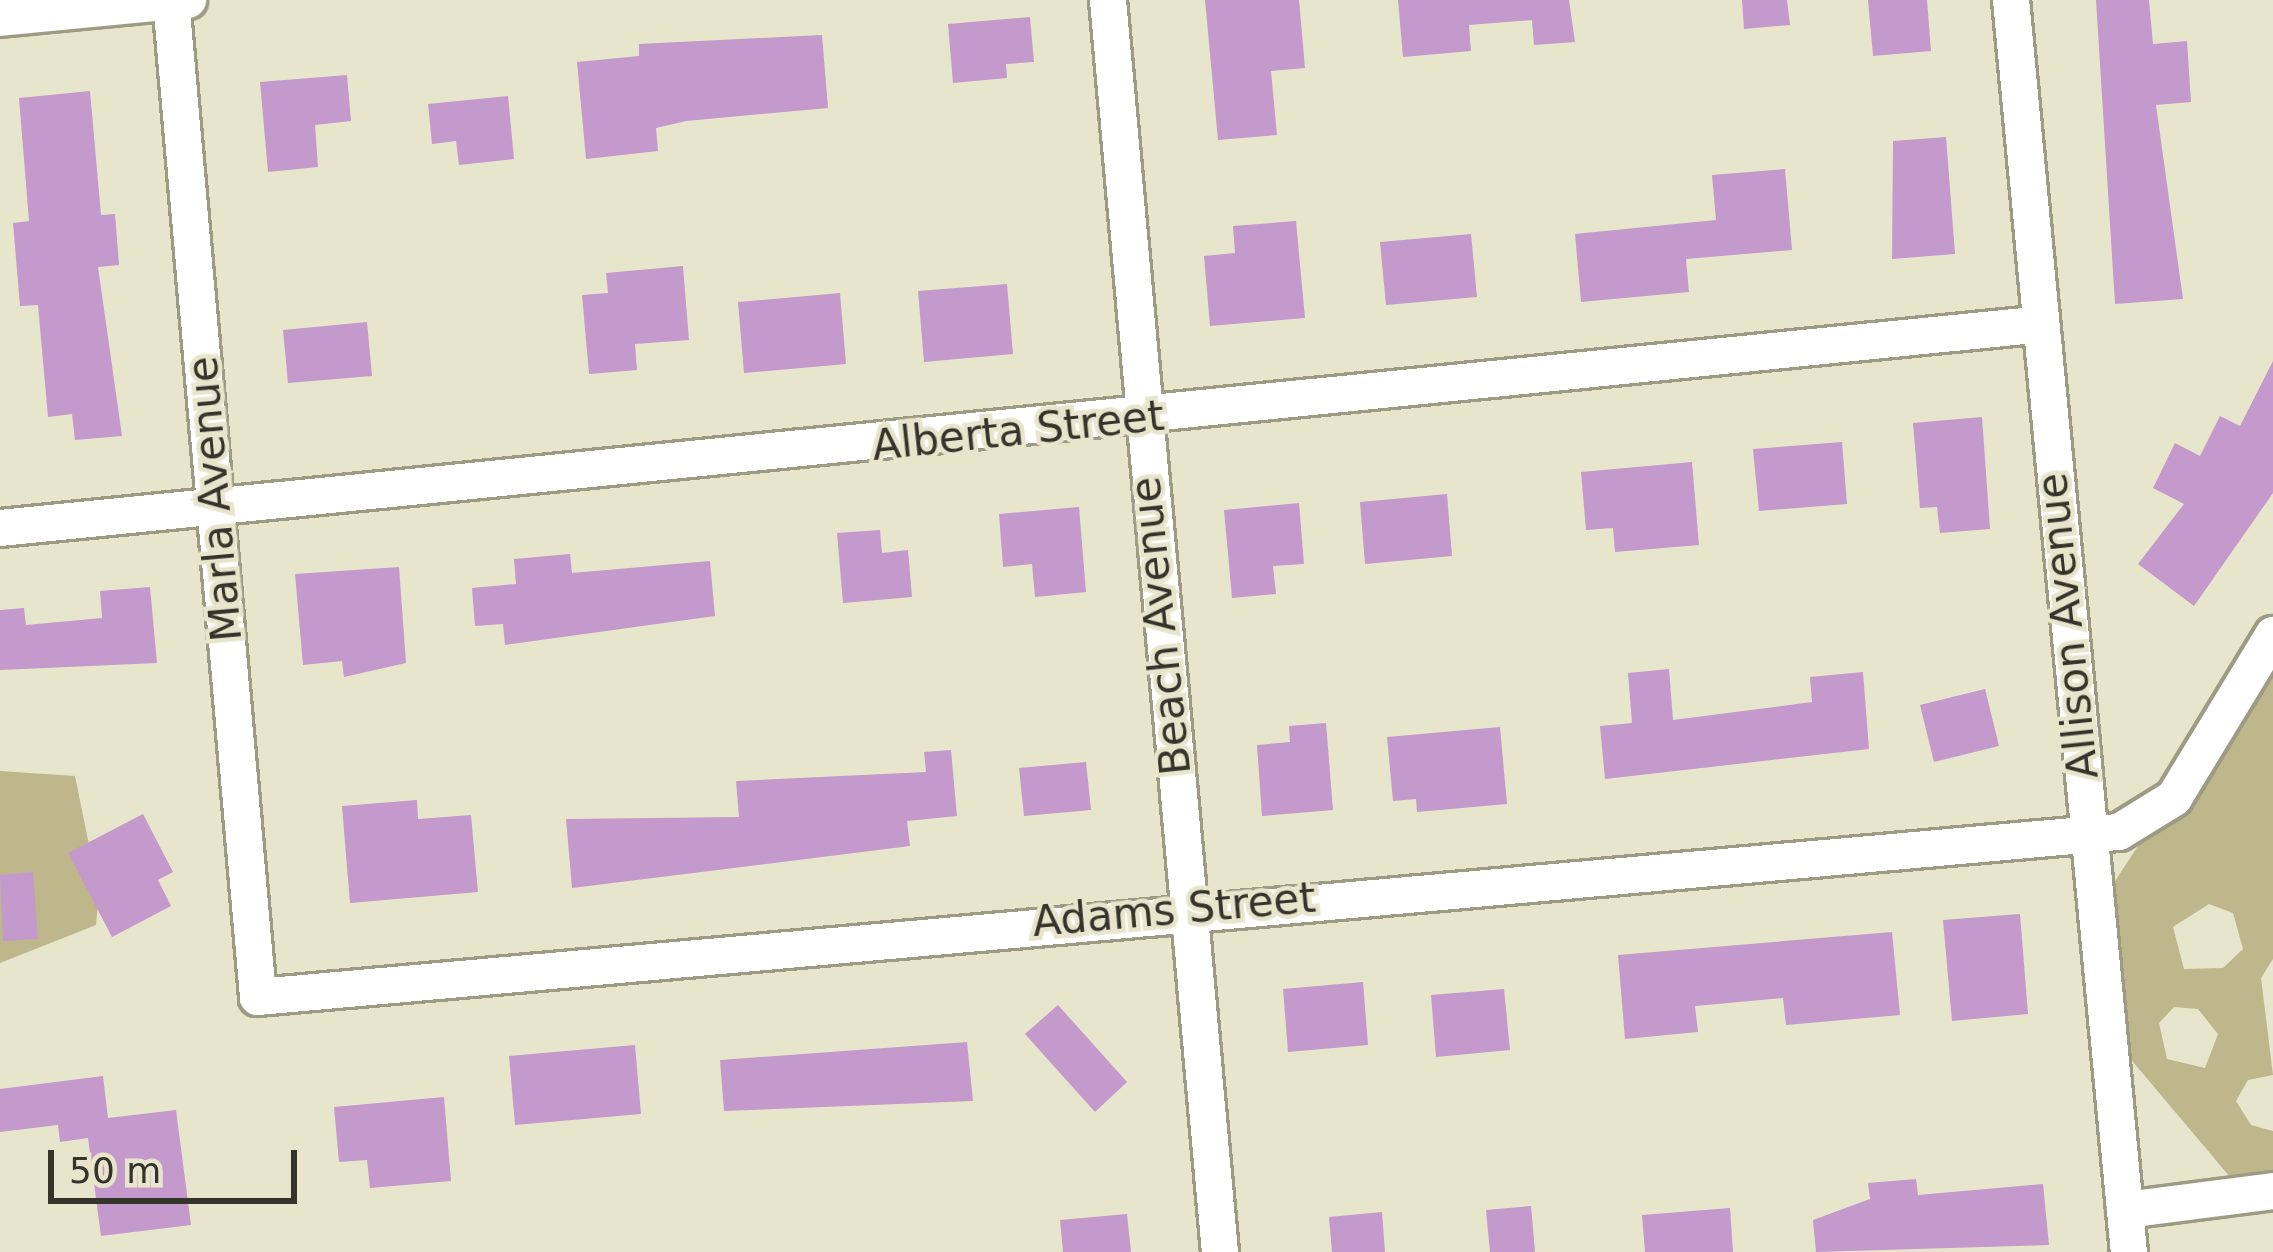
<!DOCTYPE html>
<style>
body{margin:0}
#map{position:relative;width:2273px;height:1252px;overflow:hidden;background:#e8e5cd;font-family:"DejaVu Sans",sans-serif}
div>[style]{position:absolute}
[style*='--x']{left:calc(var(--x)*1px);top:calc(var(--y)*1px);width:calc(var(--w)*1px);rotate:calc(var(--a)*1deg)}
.green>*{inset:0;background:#beb78c}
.building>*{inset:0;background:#c499cb}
.roads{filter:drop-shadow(3px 0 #9e9b85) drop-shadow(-3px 0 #9e9b85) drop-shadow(0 3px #9e9b85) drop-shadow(0 -3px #9e9b85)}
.minor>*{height:36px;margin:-18px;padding:0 18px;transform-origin:18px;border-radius:18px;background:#fff}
span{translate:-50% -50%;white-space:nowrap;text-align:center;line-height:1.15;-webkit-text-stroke:9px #e8e5cd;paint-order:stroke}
.street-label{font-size:42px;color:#35342a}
.scale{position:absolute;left:48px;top:1150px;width:249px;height:54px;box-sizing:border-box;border:6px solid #35342a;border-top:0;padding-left:15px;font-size:36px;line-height:42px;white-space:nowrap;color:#35342a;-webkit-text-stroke:9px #e8e5cd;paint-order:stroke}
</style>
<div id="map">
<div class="green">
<div style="clip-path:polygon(evenodd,2273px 669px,2273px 959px,2261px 978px,2273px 1075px,2248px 1080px,2236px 1101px,2251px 1125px,2273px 1131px,2273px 1171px,2230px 1177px,2128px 1056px,2113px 884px,2138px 846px,2188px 809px,2273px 669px,2209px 904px,2233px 913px,2243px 949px,2223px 968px,2184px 969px,2173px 927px,2209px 904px,2273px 669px,2174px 1007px,2198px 1009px,2218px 1034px,2205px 1068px,2167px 1059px,2159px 1023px,2174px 1007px)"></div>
<div style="clip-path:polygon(0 771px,75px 776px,99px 894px,96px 925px,0 963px)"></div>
</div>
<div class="building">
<div style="clip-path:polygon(1205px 0,1299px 0,1305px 68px,1271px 71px,1277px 135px,1218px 140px)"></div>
<div style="clip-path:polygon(1398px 0,1569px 0,1575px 42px,1534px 45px,1532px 20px,1469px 25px,1471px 51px,1403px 57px)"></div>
<div style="clip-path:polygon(1742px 0,1787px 0,1790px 25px,1744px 29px)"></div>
<div style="clip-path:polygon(1868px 0,1927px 0,1931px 51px,1873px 56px)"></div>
<div style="clip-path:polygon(2096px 0,2149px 0,2153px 44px,2187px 41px,2191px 102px,2156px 105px,2183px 299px,2115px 304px)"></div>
<div style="clip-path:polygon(1030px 17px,1034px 62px,1006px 64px,1007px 78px,953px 83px,948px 24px)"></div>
<div style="clip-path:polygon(822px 35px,828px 108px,686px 121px,656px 128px,658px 151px,586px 159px,577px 62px,639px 56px,639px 44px)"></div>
<div style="clip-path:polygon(347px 75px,351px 121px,315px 125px,318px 167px,268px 172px,260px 82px)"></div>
<div style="clip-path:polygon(90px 91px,101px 215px,115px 214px,119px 265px,98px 267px,122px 436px,75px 440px,72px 414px,48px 417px,38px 305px,20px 306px,13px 223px,29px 221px,19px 98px)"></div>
<div style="clip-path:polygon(508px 96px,514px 159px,459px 165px,456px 141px,432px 144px,428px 104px)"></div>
<div style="clip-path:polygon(1946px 137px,1955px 254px,1892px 259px,1893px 141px)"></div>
<div style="clip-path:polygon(1785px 169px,1792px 250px,1686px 259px,1689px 292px,1581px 302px,1575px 234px,1716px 220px,1712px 175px)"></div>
<div style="clip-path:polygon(1296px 221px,1305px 318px,1210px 326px,1204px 256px,1235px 253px,1233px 226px)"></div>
<div style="clip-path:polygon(1471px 234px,1477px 297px,1386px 305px,1380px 242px)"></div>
<div style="clip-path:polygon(683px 266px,689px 340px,635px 344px,637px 370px,589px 374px,582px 295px,608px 293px,606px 273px)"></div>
<div style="clip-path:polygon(1007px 284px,1013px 354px,924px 362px,918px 291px)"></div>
<div style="clip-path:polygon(840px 293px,846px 364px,744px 373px,738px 302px)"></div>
<div style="clip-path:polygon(367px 322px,372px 376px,288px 383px,283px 330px)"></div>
<div style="clip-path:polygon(2273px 361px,2273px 493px,2194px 606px,2138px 564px,2184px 504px,2153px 488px,2175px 443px,2200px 456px,2220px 416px,2240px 426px)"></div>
<div style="clip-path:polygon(1982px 417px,1990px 529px,1940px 533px,1937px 507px,1920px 508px,1913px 423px)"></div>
<div style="clip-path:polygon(1842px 442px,1847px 504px,1759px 511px,1753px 449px)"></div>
<div style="clip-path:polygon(1692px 462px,1699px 545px,1615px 552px,1613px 528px,1586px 530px,1581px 472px)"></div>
<div style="clip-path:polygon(1447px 494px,1452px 556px,1365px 564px,1360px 502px)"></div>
<div style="clip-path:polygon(1299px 503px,1304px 564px,1273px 566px,1276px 594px,1232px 598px,1224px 510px)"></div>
<div style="clip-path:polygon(1079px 507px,1086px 592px,1035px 597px,1032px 564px,1003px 567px,999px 514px)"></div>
<div style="clip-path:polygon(880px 530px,882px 553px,908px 550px,912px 597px,843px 603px,837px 533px)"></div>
<div style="clip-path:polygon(570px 554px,572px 573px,710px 561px,715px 616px,505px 645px,503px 624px,475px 626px,472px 588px,516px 584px,514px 559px)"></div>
<div style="clip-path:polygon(399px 567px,406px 663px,344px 677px,342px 661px,303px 665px,295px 574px)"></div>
<div style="clip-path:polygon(150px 587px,157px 663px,0 670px,0 610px,24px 608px,26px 625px,102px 618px,100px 591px)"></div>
<div style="clip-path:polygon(1669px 669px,1673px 720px,1812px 702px,1810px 677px,1863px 672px,1869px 749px,1605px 779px,1600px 726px,1632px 723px,1628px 673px)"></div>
<div style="clip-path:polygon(1985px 689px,1999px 746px,1934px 762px,1920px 705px)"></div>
<div style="clip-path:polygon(1326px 723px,1333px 810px,1262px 816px,1257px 745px,1290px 742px,1289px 726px)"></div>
<div style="clip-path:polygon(1500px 727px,1507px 804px,1417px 812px,1416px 799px,1393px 801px,1387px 737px)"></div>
<div style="clip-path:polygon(951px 750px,957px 816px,907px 821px,910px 846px,572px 888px,566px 819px,739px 817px,736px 781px,926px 772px,924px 752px)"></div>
<div style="clip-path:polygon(1086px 762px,1091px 810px,1024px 816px,1019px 768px)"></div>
<div style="clip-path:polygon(417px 800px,418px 819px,471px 815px,478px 892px,350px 903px,342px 806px)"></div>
<div style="clip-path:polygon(143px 814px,173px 872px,158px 880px,171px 906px,112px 937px,68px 853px)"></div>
<div style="clip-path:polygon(33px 872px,38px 939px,3px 941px,0 875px)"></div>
<div style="clip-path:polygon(2020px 914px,2028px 1014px,1952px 1021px,1943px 920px)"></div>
<div style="clip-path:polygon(1892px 932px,1900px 1015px,1786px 1025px,1783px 998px,1695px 1006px,1698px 1032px,1625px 1039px,1618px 955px)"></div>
<div style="clip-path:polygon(1363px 982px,1368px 1045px,1288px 1052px,1283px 989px)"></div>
<div style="clip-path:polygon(1504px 989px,1510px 1050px,1436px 1057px,1431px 995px)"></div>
<div style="clip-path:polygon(1058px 1005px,1127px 1082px,1095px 1112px,1025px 1034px)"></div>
<div style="clip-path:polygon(967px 1042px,973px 1101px,724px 1111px,720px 1060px)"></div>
<div style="clip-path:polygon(635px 1045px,641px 1114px,515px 1125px,509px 1056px)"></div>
<div style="clip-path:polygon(103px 1076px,108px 1118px,176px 1110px,191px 1225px,101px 1236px,88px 1138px,60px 1142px,58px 1125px,0 1132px,0 1089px)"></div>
<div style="clip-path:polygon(444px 1097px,451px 1181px,370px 1188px,367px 1160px,339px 1162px,334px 1107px)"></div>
<div style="clip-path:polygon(1916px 1179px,1918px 1195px,2043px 1184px,2049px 1245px,1816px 1252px,1813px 1220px,1870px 1199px,1868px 1183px)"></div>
<div style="clip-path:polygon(1531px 1206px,1535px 1252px,1490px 1252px,1486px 1210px)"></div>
<div style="clip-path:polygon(1730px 1208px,1733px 1252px,1645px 1252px,1642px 1215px)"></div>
<div style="clip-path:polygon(1382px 1212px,1385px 1252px,1332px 1252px,1329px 1217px)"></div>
<div style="clip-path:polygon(1127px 1214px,1131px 1252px,1063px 1252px,1060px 1220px)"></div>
</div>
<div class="roads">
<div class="minor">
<div style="--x:171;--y:0;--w:1001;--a:85.01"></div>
<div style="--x:258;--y:997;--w:1868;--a:-5.07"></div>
<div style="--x:2119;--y:832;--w:65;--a:-31.7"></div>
<div style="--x:2174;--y:798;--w:191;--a:-58.7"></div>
<div style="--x:1108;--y:0;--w:1257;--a:84.89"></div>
<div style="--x:2011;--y:0;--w:1258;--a:84.62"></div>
<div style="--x:0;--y:18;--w:189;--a:-5.5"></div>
<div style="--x:0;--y:528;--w:2045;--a:-5.7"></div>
<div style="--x:2125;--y:1210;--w:149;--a:-7.3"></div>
</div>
</div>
<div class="street-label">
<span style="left:1018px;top:431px;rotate:-6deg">Alberta Street</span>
<span style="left:215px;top:499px;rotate:-95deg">Marla Avenue</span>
<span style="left:1161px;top:626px;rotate:-96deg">Beach Avenue</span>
<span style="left:2068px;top:626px;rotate:-96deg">Allison Avenue</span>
<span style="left:1174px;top:910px;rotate:-5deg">Adams Street</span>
</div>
<div class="scale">50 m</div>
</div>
